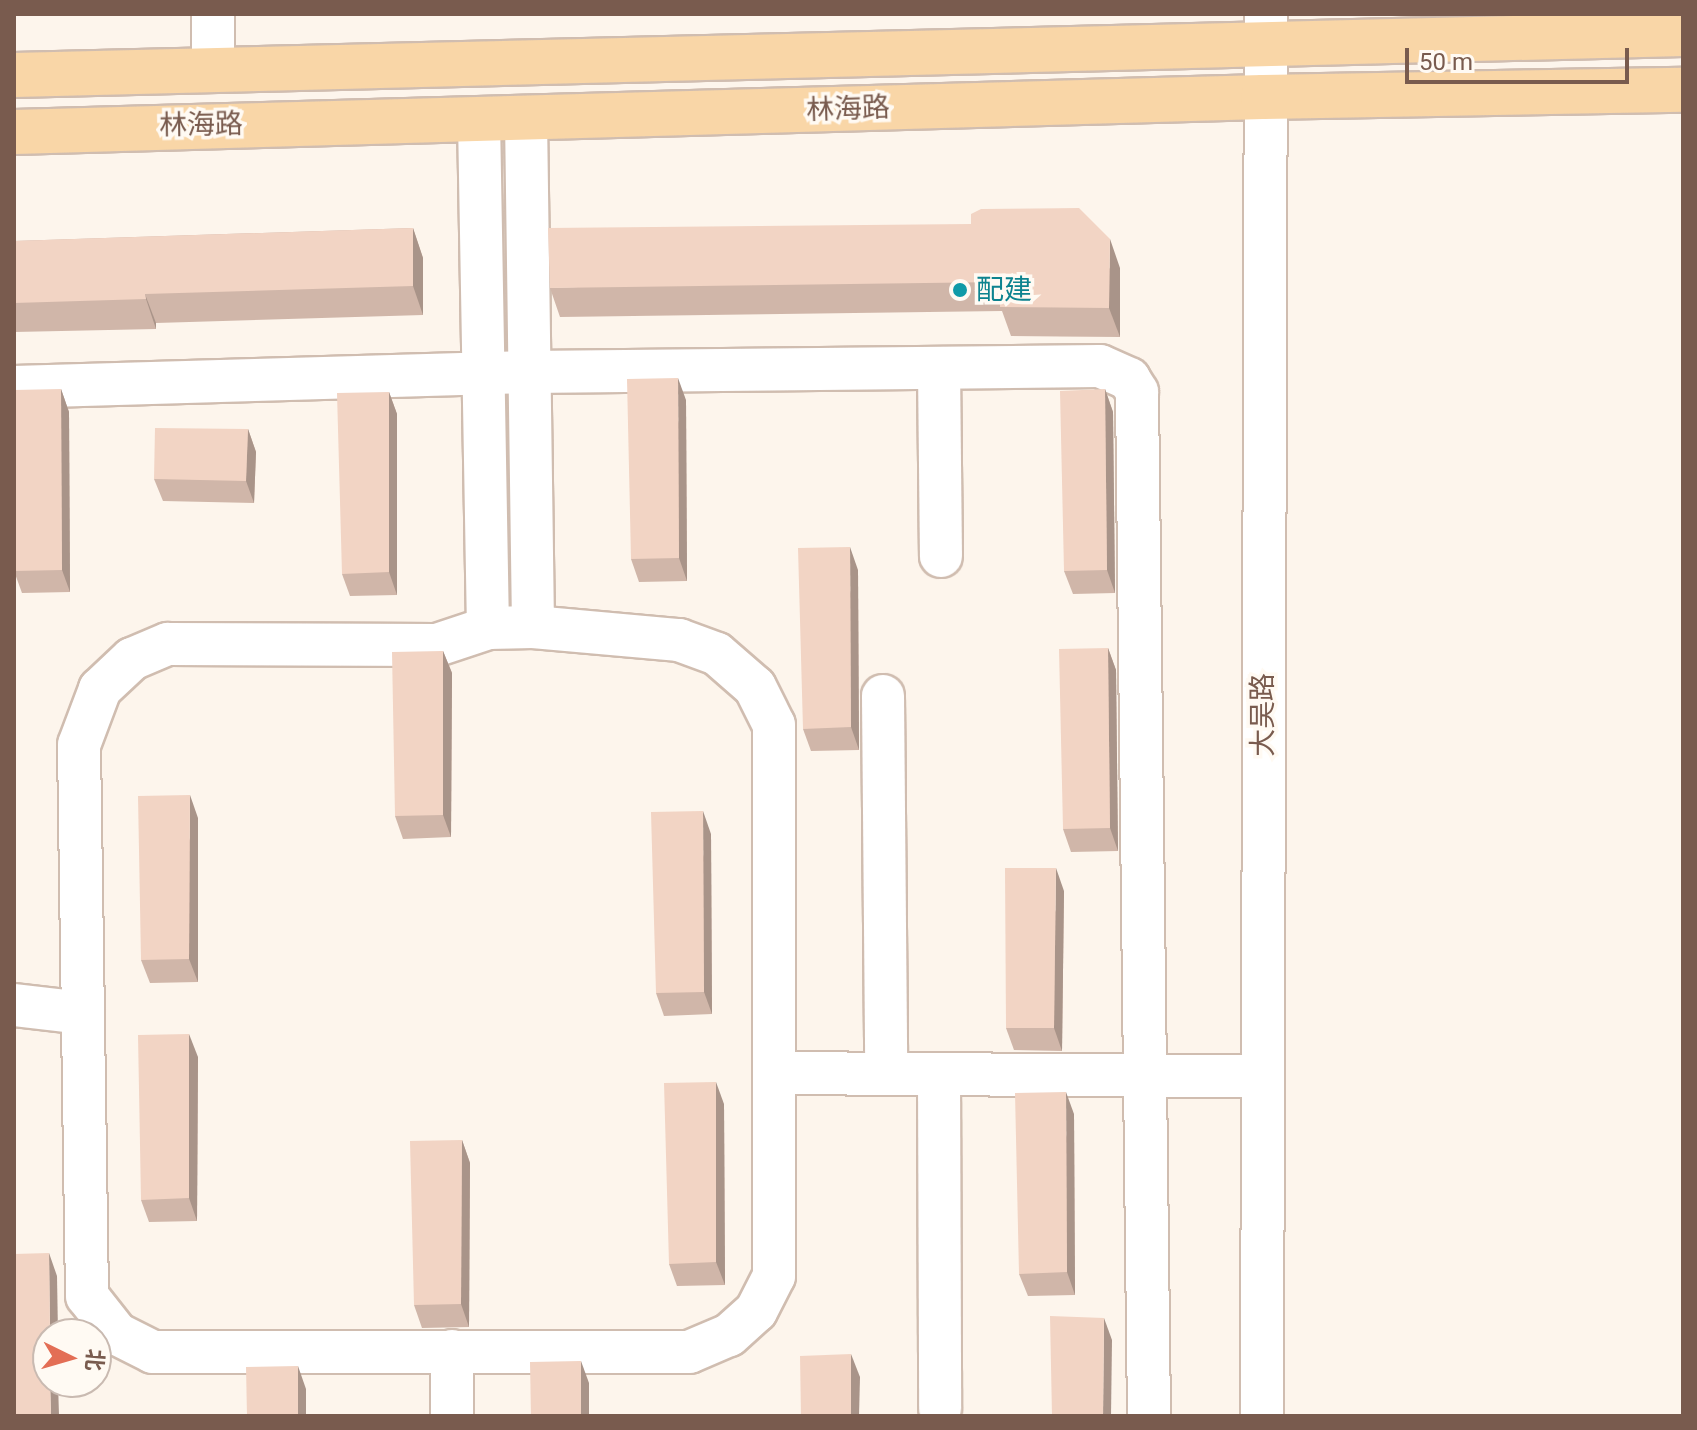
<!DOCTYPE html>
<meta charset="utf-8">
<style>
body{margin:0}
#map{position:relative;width:1697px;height:1430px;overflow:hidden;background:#fdf5ec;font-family:Roboto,"Noto Sans SC",sans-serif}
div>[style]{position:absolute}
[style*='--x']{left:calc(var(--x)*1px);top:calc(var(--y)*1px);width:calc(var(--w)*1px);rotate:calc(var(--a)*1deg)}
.roads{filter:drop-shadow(2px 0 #d0bdb0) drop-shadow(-2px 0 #d0bdb0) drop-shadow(0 2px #d0bdb0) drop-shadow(0 -2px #d0bdb0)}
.minor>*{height:42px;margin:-21px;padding:0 21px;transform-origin:21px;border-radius:21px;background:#fff}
.major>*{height:44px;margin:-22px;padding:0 22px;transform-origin:22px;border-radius:22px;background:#f9d6a7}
.wall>*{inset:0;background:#d0b6a9}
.shaded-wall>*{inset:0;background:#a99489}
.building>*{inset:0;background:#f2d4c4}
.dots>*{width:22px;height:22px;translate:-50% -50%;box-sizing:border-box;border:4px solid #fffaf3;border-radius:50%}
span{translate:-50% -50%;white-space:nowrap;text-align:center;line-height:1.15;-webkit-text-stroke:7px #fffaf3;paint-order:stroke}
.street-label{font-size:28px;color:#795b4e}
.culture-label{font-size:28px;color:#0d838f}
.left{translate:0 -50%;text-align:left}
.frame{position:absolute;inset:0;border:16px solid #795b4e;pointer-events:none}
.north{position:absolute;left:32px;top:1318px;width:80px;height:80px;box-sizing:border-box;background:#fffaf3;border:2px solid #c9bab1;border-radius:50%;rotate:95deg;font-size:22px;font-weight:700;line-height:32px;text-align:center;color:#795b4e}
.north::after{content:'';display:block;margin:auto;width:28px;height:36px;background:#e36e55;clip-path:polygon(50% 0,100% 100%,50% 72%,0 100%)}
.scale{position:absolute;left:1405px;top:48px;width:224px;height:36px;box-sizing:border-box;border:4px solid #795b4e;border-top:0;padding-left:10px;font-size:24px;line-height:28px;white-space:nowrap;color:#795b4e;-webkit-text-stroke:6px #fffaf3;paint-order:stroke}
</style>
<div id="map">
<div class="roads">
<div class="minor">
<div style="--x:213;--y:14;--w:54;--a:90"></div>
<div style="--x:526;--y:118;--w:509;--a:89.21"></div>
<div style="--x:479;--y:119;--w:509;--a:88.99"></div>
<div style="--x:939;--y:368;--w:188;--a:89.4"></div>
<div style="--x:14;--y:387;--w:514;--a:-1.67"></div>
<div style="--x:528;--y:372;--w:572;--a:-0.6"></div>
<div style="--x:1100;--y:366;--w:32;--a:24"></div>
<div style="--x:1129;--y:379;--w:15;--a:58"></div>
<div style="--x:1137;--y:392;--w:1024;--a:89.33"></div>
<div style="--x:533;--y:627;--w:147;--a:5.1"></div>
<div style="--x:679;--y:640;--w:40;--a:20.2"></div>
<div style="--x:717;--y:654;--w:50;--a:41"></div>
<div style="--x:755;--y:687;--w:42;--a:63.4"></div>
<div style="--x:774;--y:725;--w:551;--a:90"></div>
<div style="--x:774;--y:1276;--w:39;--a:117"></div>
<div style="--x:756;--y:1311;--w:36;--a:138"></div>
<div style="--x:729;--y:1335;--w:43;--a:157"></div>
<div style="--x:689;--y:1352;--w:536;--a:180"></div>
<div style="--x:153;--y:1352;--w:40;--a:-153.4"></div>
<div style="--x:117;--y:1334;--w:48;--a:-128.3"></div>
<div style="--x:87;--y:1296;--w:551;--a:-90.83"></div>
<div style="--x:79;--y:745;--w:60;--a:-69.4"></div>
<div style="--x:100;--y:689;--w:44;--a:-43.2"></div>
<div style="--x:132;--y:659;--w:39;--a:-23"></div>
<div style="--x:168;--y:644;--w:269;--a:0.2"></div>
<div style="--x:437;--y:645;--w:54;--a:-18.4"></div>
<div style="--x:488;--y:628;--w:45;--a:-1.3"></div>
<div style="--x:883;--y:696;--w:377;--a:89.5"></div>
<div style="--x:14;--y:1005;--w:69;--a:6.6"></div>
<div style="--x:774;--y:1073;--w:489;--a:0.4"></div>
<div style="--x:939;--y:1074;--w:334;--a:89.8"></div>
<div style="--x:452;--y:1416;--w:65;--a:-90"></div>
<div style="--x:1262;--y:1416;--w:1402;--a:-89.84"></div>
</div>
<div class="major">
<div style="--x:14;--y:75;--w:1670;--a:-1.41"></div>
<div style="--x:14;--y:132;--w:1249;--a:-1.61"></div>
<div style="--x:1263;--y:97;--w:420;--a:-1"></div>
</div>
</div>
<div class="wall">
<div style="clip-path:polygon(413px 228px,423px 258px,423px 315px,156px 323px,156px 329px,14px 332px,14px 241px)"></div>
<div style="clip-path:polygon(1120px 268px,1120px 337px,1011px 336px,1002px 311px,560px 317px,550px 288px)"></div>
<div style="clip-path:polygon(61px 389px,69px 412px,70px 592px,22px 593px,14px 571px)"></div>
<div style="clip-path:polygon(1105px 389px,1113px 412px,1115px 593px,1073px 594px,1064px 571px)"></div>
<div style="clip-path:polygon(389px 392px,397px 414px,397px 595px,350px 596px,342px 574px)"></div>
<div style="clip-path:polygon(686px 400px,687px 581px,639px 582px,631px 559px)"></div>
<div style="clip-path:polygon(248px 429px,256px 452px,254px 503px,163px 501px,154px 479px)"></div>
<div style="clip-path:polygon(858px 570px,859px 750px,811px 751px,803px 729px)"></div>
<div style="clip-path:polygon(1108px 648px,1116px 670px,1118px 851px,1071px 852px,1063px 829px)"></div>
<div style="clip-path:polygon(443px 651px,452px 673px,451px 837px,403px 839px,395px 816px)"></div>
<div style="clip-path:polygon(198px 818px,198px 982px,150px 983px,141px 960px)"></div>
<div style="clip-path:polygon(711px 834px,712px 1014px,664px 1016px,656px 993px)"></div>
<div style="clip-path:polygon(1064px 891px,1062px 1051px,1014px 1050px,1006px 1028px)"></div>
<div style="clip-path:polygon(198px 1057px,197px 1221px,149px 1222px,141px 1200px)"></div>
<div style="clip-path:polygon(724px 1104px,725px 1285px,677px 1286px,669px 1264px)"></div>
<div style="clip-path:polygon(1074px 1114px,1075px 1295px,1028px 1296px,1019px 1274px)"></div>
<div style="clip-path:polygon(462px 1140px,470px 1163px,469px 1327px,422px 1328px,414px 1305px)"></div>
</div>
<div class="shaded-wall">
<div style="clip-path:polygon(413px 228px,423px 258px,423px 315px,413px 286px)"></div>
<div style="clip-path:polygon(1110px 239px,1120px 268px,1120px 337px,1109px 308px)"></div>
<div style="clip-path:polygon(145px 294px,156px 323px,156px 329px,146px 299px)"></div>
<div style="clip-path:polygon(678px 378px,686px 400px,687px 581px,679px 558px)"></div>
<div style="clip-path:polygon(61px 389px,69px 412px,70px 592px,62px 570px)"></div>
<div style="clip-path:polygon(1105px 389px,1113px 412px,1115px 593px,1107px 570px)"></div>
<div style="clip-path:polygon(389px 392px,397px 414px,397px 595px,389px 572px)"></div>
<div style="clip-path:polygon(248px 429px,256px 452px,254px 503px,246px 481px)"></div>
<div style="clip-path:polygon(850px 547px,858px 570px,859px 750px,851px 727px)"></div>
<div style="clip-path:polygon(1108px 648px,1116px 670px,1118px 851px,1110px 828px)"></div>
<div style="clip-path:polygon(443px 651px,452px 673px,451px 837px,443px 815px)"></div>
<div style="clip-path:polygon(190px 795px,198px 818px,198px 982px,189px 959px)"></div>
<div style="clip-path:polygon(703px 811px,711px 834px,712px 1014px,704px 992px)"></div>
<div style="clip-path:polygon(1056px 868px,1064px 891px,1062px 1051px,1054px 1028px)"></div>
<div style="clip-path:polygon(189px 1034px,198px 1057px,197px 1221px,189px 1198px)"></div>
<div style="clip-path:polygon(716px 1082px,724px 1104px,725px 1285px,716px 1262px)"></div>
<div style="clip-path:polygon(1066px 1092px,1074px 1114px,1075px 1295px,1067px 1272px)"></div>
<div style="clip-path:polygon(462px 1140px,470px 1163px,469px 1327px,461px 1304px)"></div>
<div style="clip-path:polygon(49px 1253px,57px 1276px,58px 1334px,50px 1334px)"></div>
<div style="clip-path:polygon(1104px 1318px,1112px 1340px,1111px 1416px,1103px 1416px)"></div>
<div style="clip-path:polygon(851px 1354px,860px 1377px,859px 1416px,851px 1416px)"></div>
<div style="clip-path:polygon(581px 1361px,589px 1383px,589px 1416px,581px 1416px)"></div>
<div style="clip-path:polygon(298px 1366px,306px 1389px,306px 1416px,298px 1416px)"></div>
<div style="clip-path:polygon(50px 1382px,58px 1382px,59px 1416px,51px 1416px)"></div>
</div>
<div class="building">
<div style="clip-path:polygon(1079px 208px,1110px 239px,1109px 308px,1000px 307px,1000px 282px,550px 288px,548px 228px,971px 224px,971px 214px,981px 209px)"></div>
<div style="clip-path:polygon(413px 228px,413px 286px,145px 294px,146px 299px,14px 303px,14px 241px)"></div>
<div style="clip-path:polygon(678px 378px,679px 558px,631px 559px,627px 379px)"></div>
<div style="clip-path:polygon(61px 389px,62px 570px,14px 571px,14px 390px)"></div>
<div style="clip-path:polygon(1105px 389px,1107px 570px,1064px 571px,1060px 391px)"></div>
<div style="clip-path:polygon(389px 392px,389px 572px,342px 574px,337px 393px)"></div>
<div style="clip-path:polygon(155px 428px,248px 429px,246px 481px,154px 479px)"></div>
<div style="clip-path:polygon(850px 547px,851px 727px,803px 729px,798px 548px)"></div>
<div style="clip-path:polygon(1108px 648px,1110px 828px,1063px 829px,1059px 649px)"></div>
<div style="clip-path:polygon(443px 651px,443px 815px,395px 816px,392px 652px)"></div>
<div style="clip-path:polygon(190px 795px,189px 959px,141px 960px,138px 796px)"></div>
<div style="clip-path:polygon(703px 811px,704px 992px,656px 993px,651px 812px)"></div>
<div style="clip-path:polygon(1005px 868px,1056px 868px,1054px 1028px,1006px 1028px)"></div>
<div style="clip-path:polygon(189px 1034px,189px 1198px,141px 1200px,138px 1035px)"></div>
<div style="clip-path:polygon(716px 1082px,716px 1262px,669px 1264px,664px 1083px)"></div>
<div style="clip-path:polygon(1066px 1092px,1067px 1272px,1019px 1274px,1015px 1093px)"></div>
<div style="clip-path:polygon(462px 1140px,461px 1304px,414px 1305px,410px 1141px)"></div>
<div style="clip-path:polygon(49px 1253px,50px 1334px,48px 1334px,48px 1382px,50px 1382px,51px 1416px,14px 1416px,14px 1254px)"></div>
<div style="clip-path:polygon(1050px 1316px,1104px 1318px,1103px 1416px,1052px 1416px)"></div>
<div style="clip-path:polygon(851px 1354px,851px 1416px,801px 1416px,800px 1356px)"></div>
<div style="clip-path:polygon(581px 1361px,581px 1416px,531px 1416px,530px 1362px)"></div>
<div style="clip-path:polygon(298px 1366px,298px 1416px,247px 1416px,246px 1367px)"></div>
</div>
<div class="dots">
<div style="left:960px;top:290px;background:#0f9aa8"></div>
</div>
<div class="street-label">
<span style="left:848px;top:109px;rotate:-2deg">林海路</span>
<span style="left:201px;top:125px;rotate:-1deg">林海路</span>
<span style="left:1263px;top:715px;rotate:-90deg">大吴路</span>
</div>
<div class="culture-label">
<span class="left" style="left:976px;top:290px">配建</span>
</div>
<div class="frame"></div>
<div class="north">北</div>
<div class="scale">50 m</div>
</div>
